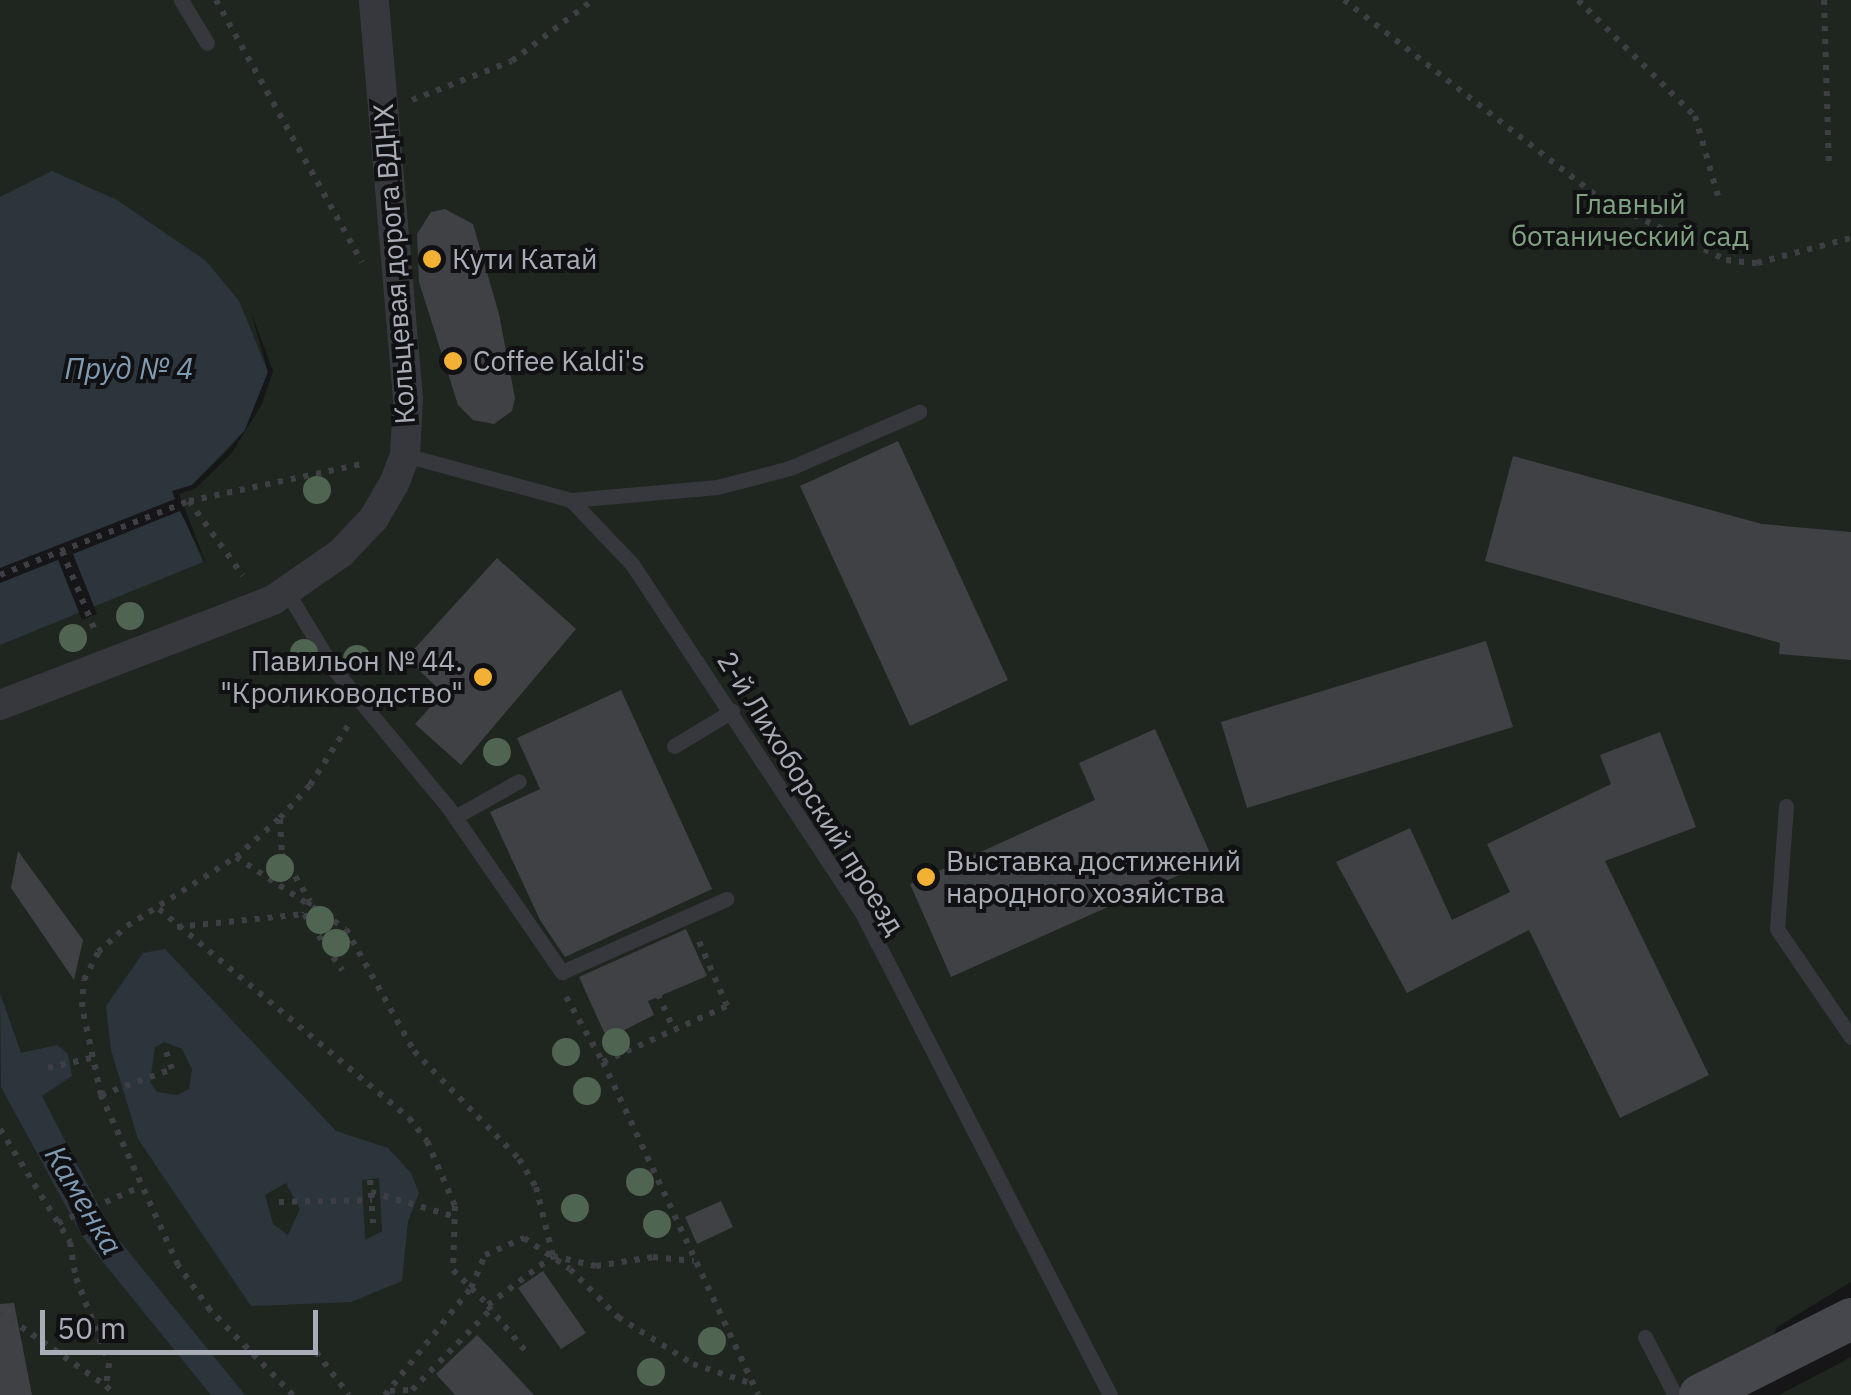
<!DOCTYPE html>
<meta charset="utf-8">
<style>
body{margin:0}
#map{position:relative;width:1851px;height:1395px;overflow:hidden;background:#161618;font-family:"IBM Plex Sans",sans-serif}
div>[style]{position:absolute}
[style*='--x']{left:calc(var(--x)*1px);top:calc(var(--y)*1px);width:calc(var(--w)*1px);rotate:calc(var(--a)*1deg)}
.green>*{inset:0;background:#1e261f}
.water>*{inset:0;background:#2c353c}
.pier>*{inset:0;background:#161618}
.building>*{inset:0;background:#404145}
.path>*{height:6px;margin-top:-3px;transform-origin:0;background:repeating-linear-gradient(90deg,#3d3f44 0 5px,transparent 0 13px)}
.service>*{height:15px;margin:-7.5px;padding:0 7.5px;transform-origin:7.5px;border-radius:7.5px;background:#37383d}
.minor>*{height:30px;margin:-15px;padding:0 15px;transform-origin:15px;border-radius:15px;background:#37383d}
.secondary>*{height:42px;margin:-21px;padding:0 21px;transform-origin:21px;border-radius:21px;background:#45474d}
.trees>*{width:28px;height:28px;margin:-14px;border-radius:50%;background:#506452}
.dots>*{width:28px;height:28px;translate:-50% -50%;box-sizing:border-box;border:5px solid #111113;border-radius:50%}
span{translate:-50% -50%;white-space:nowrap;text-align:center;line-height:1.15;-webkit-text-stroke:8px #111113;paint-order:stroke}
.park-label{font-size:28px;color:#7fa381}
.poi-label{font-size:28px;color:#a8adb8}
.left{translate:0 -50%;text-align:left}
.right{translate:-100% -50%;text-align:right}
.street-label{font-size:28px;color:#a8adb8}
.water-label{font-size:30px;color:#7f9bb3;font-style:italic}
.scale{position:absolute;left:40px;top:1310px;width:278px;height:45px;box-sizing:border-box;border:5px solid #a8adb8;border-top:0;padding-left:12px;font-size:30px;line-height:35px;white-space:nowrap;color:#a8adb8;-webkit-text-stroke:8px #111113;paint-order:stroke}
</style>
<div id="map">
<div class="green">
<div style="clip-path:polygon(0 0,1851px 0,1851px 1282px,1777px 1327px,1768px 1346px,1721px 1362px,1666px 1395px,0 1395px)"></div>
<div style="clip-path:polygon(1851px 1357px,1851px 1395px,1779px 1395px)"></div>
</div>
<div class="water">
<div style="clip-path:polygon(52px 171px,117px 200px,206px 261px,239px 301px,268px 372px,245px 430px,192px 485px,173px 492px,203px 562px,0 645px,0 197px)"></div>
<div style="clip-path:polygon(evenodd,165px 949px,336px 1131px,388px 1148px,411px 1173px,419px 1193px,408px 1221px,402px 1281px,351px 1302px,251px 1306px,138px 1139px,111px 1050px,106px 1006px,143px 953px,165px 949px,165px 1042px,182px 1049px,192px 1069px,189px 1089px,177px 1095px,157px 1092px,150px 1082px,155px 1047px,165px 1042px,165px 949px,379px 1178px,382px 1231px,365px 1240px,362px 1180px,379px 1178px,165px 949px,286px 1183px,300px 1209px,288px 1235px,273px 1224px,265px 1195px,286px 1183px)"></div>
<div style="clip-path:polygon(0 993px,21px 1053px,57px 1045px,68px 1054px,72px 1076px,42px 1096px,111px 1230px,245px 1395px,211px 1395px,82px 1236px,1px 1087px)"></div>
</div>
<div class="pier">
<div style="clip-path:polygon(251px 312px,273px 371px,262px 404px,231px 454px,195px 489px,179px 494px,207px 566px,180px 511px,73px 554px,97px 614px,82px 620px,58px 560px,0 583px,0 568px,175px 499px,172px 491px,192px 485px,227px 451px,245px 430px,268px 372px)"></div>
<div style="clip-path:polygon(90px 1194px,108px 1226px,82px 1236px,68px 1203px)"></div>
</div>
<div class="building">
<div style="clip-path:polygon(445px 209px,473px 224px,499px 314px,515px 398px,512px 411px,494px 424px,473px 420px,458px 405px,419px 282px,417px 234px,431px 212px)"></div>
<div style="clip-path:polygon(898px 441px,1008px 680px,910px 726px,800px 486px)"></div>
<div style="clip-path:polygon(1513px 456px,1762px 524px,1851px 532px,1851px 660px,1779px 654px,1780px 643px,1485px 561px)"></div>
<div style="clip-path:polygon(497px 558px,576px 629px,461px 765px,415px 724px,443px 693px,406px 658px)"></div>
<div style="clip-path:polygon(1486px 641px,1513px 727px,1247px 808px,1221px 722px)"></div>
<div style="clip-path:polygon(621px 690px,712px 889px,565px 957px,540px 920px,490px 812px,540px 789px,517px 738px)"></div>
<div style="clip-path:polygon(1155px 729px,1213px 860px,951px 977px,910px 884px,1095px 800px,1079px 763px)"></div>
<div style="clip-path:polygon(1660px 732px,1696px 827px,1605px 861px,1709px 1075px,1620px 1118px,1529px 930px,1407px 993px,1336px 862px,1410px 828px,1452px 920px,1510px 892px,1487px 844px,1611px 784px,1600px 755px)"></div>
<div style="clip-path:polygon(18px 851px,83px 940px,74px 980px,11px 888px)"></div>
<div style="clip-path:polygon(686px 929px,707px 976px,648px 1001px,654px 1015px,607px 1039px,579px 977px)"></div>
<div style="clip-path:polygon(721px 1201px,733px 1227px,697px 1244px,685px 1217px)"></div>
<div style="clip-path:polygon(543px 1271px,586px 1333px,561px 1349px,518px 1288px)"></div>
<div style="clip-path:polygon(14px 1303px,32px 1395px,0 1395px,0 1304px)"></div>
<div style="clip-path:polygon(477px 1335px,493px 1351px,534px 1395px,455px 1395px,436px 1374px)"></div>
</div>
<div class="path">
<div style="--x:216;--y:0;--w:300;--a:60.9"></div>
<div style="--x:1344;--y:0;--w:323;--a:37.8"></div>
<div style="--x:1599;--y:198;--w:141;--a:26"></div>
<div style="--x:1726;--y:260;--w:31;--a:6"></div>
<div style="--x:1757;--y:263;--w:97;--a:-14.9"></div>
<div style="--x:1578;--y:0;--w:165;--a:44.8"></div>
<div style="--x:1695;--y:116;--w:83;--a:74"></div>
<div style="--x:1824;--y:0;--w:165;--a:88.3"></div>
<div style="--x:412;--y:100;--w:107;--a:-21.3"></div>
<div style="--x:512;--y:61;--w:101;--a:-37"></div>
<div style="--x:189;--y:501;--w:92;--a:54.2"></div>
<div style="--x:62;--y:551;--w:89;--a:67.5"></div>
<div style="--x:0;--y:575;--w:203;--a:-21.4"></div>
<div style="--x:189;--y:501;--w:181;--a:-12.1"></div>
<div style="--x:280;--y:819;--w:35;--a:87"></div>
<div style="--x:282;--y:854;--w:55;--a:59.2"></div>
<div style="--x:310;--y:901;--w:14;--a:115"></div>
<div style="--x:304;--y:914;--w:68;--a:55.8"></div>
<div style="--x:236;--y:857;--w:131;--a:33.2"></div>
<div style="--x:346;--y:929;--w:140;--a:60.9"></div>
<div style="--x:414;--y:1051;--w:151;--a:45.8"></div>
<div style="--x:519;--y:1159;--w:33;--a:59"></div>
<div style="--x:536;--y:1187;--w:71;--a:76.2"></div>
<div style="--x:159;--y:909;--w:326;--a:39.9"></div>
<div style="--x:409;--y:1118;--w:29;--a:52"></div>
<div style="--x:427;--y:1141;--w:71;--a:66.7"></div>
<div style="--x:455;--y:1206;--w:64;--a:91.8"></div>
<div style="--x:453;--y:1270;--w:49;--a:45"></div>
<div style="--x:488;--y:1305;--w:81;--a:-37"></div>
<div style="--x:553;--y:1256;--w:44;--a:13.1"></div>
<div style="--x:596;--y:1266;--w:58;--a:-9"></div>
<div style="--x:653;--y:1257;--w:41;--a:5.6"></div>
<div style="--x:177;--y:927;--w:128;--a:-5.8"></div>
<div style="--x:658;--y:994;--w:39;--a:66"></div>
<div style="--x:566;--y:997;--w:75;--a:60.4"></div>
<div style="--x:603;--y:1062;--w:367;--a:65"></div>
<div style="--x:603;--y:1062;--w:136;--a:-24.3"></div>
<div style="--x:727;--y:1006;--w:73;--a:-113.4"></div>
<div style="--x:48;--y:1068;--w:44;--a:-13.1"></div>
<div style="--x:101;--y:1095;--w:76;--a:-20.1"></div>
<div style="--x:172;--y:1069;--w:18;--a:-109"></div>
<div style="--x:0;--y:1129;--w:133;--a:58.2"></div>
<div style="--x:70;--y:1242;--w:36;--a:81"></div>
<div style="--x:76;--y:1278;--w:91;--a:68.8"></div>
<div style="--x:109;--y:1363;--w:23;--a:97"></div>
<div style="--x:106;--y:1386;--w:13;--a:45"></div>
<div style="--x:370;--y:1180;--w:43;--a:86"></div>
<div style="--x:371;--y:1192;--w:89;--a:16.4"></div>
<div style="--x:279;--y:1202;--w:93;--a:-1.2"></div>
<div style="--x:58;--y:1223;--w:90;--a:-23.7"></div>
<div style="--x:488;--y:1306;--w:62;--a:50.2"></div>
<div style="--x:0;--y:1312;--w:129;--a:34.9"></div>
<div style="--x:316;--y:1352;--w:54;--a:52.5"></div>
<div style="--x:390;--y:1391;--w:22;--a:-3"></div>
<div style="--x:412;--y:1390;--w:112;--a:-45.7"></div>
<div style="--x:293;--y:1395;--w:119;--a:-134.3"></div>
<div style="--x:210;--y:1310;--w:55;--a:-125.4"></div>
<div style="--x:178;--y:1265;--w:187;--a:-114.4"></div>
<div style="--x:101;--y:1095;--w:90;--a:-102.2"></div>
<div style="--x:82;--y:1007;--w:27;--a:-86"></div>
<div style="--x:84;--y:980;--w:31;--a:-63"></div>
<div style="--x:98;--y:952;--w:39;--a:-42"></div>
<div style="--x:127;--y:926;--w:129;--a:-32.3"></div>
<div style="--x:236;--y:857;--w:59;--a:-41.6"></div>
<div style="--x:280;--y:818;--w:45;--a:-47.7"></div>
<div style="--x:310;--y:785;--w:72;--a:-57.4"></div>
<div style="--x:385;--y:1395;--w:137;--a:-51.2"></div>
<div style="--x:471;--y:1288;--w:36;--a:-67"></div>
<div style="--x:485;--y:1255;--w:43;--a:-23.6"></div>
<div style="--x:524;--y:1238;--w:55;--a:34"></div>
<div style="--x:570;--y:1269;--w:68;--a:45"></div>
<div style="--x:618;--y:1317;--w:89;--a:32.1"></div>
<div style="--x:693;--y:1364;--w:63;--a:18.4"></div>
</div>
<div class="service">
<div style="--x:181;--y:0;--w:50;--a:58.8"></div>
<div style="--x:405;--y:455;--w:172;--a:15.2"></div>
<div style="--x:571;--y:500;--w:88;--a:46.4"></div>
<div style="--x:632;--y:564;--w:416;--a:56.6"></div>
<div style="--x:861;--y:911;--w:544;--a:62.78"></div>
<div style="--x:571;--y:500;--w:147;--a:-5.1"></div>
<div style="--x:717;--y:487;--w:75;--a:-14.6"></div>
<div style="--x:790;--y:468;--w:141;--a:-23.5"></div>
<div style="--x:287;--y:592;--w:89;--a:58.8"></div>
<div style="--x:333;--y:668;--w:180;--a:50.4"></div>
<div style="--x:448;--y:807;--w:201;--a:55.4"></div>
<div style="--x:562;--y:972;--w:180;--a:-24"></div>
<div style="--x:674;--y:746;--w:68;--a:-31.1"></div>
<div style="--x:1786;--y:806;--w:123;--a:94.2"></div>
<div style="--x:1777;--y:929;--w:131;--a:55.6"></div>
<div style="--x:455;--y:817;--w:73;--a:-29.4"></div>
<div style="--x:1645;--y:1337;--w:65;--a:62.7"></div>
</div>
<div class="minor">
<div style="--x:0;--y:705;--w:292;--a:-21"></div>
<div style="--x:273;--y:600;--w:83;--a:-34.7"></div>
<div style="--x:341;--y:553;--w:48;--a:-46.7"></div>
<div style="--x:374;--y:518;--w:39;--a:-60"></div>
<div style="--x:394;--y:484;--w:31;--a:-69"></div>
<div style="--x:405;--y:455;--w:56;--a:-86.9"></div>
<div style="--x:408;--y:399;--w:400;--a:-94.9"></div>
</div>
<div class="secondary">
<div style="--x:1700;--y:1395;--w:169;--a:-26.7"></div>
</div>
<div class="trees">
<div style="left:317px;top:490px"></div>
<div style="left:130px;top:616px"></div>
<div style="left:73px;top:638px"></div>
<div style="left:304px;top:653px"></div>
<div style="left:357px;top:659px"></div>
<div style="left:497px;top:752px"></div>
<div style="left:280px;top:868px"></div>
<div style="left:320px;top:920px"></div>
<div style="left:336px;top:943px"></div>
<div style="left:616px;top:1042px"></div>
<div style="left:566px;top:1052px"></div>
<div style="left:587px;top:1091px"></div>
<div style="left:640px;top:1182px"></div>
<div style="left:575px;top:1208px"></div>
<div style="left:657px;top:1224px"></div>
<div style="left:712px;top:1341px"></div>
<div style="left:651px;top:1372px"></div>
</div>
<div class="dots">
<div style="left:432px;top:259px;background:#f2b134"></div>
<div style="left:453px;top:361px;background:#f2b134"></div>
<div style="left:483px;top:677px;background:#f2b134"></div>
<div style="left:926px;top:877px;background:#f2b134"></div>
</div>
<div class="park-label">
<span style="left:1630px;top:220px">Главный<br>ботанический сад</span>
</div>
<div class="poi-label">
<span class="left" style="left:452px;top:259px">Кути Катай</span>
<span class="left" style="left:473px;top:361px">Coffee Kaldi's</span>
<span class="right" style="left:463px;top:677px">Павильон № 44.<br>"Кролиководство"</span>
<span class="left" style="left:946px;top:877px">Выставка достижений<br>народного хозяйства</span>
</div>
<div class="street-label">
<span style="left:394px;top:264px;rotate:-94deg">Кольцевая дорога ВДНХ</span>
<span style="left:811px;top:793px;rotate:58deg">2-й Лихоборский проезд</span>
</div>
<div class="water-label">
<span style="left:129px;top:368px">Пруд № 4</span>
<span style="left:84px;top:1200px;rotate:59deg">Каменка</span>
</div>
<div class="scale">50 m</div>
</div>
